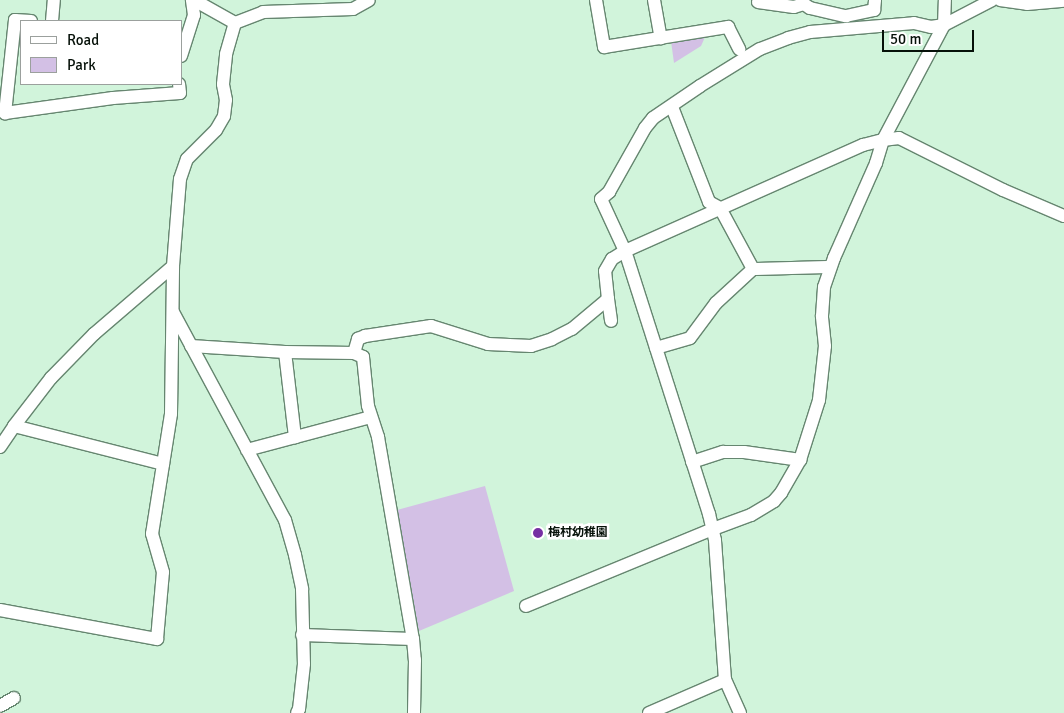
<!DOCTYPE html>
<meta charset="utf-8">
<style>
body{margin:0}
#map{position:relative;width:1064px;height:713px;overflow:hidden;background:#d1f4db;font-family:Signika,"Noto Sans JP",sans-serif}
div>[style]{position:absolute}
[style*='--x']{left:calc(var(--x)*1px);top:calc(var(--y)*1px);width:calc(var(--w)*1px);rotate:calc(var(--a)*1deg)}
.green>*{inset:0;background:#d3c0e5}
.roads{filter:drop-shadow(1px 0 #668670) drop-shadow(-1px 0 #668670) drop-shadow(0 1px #668670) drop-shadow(0 -1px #668670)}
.minor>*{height:12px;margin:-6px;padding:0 6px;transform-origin:6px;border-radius:6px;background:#fff}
.dots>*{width:14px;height:14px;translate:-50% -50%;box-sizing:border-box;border:2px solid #fff;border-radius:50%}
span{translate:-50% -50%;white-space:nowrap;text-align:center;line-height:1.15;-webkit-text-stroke:5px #fff;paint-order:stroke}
.poi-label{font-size:12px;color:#061109;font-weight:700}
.left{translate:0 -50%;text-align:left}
.legend{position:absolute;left:20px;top:20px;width:162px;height:65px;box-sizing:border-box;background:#fff;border:1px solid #9ba09d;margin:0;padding:6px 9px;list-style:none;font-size:15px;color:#061109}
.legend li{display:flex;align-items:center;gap:10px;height:25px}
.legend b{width:25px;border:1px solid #9ba09d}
.scale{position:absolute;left:882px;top:30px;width:92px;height:22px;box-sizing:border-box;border:2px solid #061109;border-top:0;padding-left:6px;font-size:15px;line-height:18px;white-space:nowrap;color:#061109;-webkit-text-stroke:4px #fff;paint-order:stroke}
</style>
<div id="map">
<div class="green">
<div style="clip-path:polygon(706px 35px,701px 46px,674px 63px,671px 41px)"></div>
<div style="clip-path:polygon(485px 486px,514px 591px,419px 631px,397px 510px)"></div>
</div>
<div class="roads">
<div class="minor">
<div style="--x:194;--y:0;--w:47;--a:29.3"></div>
<div style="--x:596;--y:0;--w:48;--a:80.3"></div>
<div style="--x:604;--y:47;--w:126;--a:-9.2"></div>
<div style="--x:728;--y:27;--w:25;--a:63"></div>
<div style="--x:654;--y:0;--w:39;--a:80"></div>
<div style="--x:1000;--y:0;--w:27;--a:8"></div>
<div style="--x:1027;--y:4;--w:37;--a:-5"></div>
<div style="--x:758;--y:2;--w:36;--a:8"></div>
<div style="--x:794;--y:7;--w:10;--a:-17"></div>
<div style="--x:804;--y:4;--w:7;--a:34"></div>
<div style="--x:810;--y:8;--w:37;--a:13"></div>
<div style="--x:846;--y:16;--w:29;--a:-12"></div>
<div style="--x:874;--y:10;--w:10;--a:-84"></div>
<div style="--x:31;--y:21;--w:16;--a:-176"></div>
<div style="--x:15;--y:20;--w:94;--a:96.1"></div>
<div style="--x:5;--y:113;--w:109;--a:-7.9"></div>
<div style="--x:113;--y:98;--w:67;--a:-4.3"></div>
<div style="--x:180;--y:93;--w:9;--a:-96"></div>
<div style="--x:52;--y:21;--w:21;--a:-85"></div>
<div style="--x:181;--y:56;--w:43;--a:-72.4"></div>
<div style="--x:194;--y:15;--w:15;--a:-98"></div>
<div style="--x:672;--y:107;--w:102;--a:68.7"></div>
<div style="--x:709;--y:202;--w:13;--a:29"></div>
<div style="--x:720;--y:208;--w:69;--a:61.6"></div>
<div style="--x:753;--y:269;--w:77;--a:-1.5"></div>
<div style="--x:608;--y:299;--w:22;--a:82"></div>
<div style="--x:173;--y:312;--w:236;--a:61.7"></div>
<div style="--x:285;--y:520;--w:36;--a:74"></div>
<div style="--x:295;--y:555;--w:35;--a:78"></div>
<div style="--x:302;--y:589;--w:75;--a:88.5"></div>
<div style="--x:304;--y:664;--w:45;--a:96.3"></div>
<div style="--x:299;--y:709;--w:4;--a:117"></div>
<div style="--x:191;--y:346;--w:94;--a:3.7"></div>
<div style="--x:285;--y:352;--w:69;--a:0.8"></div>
<div style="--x:354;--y:353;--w:10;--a:24"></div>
<div style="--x:363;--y:357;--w:49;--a:84.2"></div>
<div style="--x:368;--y:406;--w:33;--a:72"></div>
<div style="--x:378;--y:437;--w:205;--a:80.2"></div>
<div style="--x:413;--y:639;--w:21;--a:85"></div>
<div style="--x:415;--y:660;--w:53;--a:91.1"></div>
<div style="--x:656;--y:348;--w:35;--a:-16"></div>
<div style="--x:690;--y:338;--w:44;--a:-53.4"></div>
<div style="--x:716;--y:303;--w:50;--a:-42.6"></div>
<div style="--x:285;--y:352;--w:86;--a:83.3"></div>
<div style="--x:354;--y:353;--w:15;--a:-74"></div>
<div style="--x:358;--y:339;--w:8;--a:-23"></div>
<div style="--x:365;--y:336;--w:67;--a:-8.6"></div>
<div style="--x:431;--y:326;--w:60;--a:17.5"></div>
<div style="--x:488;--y:344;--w:43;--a:2.7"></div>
<div style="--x:531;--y:346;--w:22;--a:-18"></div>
<div style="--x:552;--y:339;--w:22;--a:-27"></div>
<div style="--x:572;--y:329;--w:47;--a:-39.8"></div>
<div style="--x:608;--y:299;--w:28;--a:-96"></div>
<div style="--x:605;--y:271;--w:14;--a:-60"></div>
<div style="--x:612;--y:259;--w:15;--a:-32"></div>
<div style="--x:625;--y:251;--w:261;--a:-24"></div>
<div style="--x:863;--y:145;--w:21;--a:-14"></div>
<div style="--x:883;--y:140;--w:16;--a:-7"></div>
<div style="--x:899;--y:138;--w:116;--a:26.6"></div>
<div style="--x:1003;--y:190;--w:66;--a:23.1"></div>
<div style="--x:14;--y:426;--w:154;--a:14.3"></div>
<div style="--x:0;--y:447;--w:25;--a:-56"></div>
<div style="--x:14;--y:426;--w:61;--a:-52.4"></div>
<div style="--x:51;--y:378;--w:62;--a:-45.7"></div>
<div style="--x:94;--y:334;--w:104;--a:-40.7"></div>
<div style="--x:247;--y:450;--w:128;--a:-14.9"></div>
<div style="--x:692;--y:462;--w:33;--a:-18"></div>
<div style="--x:723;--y:452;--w:21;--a:0"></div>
<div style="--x:744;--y:452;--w:57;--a:8.1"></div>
<div style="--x:526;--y:606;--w:202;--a:-22.4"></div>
<div style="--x:713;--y:529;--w:40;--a:-20.2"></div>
<div style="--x:751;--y:515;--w:27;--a:-31"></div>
<div style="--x:774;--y:501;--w:11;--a:-49"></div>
<div style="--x:781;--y:493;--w:38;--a:-60"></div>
<div style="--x:800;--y:460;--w:63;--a:-72.4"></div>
<div style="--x:819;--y:400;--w:54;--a:-83.7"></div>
<div style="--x:825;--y:346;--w:30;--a:-96"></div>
<div style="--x:822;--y:316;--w:29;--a:-86"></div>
<div style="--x:824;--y:287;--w:31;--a:-71"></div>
<div style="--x:834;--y:258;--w:104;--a:-66.1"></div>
<div style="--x:876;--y:163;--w:24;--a:-73"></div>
<div style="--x:883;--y:140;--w:130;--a:-62.1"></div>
<div style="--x:944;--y:25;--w:54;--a:-27.5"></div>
<div style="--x:0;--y:610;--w:160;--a:10.5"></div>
<div style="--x:157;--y:639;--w:67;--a:-84.9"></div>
<div style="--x:163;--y:572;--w:40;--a:-106"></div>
<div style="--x:152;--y:534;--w:121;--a:-81"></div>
<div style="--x:171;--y:414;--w:148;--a:-89.2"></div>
<div style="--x:173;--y:266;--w:87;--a:-85.4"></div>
<div style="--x:180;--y:179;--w:21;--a:-71"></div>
<div style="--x:187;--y:159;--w:41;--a:-45"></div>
<div style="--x:216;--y:130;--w:16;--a:-60"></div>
<div style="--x:224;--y:116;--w:16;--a:-83"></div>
<div style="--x:226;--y:100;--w:16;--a:-101"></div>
<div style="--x:223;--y:84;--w:30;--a:-84"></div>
<div style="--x:226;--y:54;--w:32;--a:-74"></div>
<div style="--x:235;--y:23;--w:30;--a:-21"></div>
<div style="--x:263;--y:12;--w:90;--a:-1.9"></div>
<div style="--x:353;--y:9;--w:18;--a:-29"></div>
<div style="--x:302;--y:635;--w:111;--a:2.1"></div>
<div style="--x:0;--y:706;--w:16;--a:-30"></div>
<div style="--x:649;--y:713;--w:83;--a:-23.5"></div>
<div style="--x:740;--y:713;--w:36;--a:-114"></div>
<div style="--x:725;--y:680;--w:140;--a:-94.1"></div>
<div style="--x:715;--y:540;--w:27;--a:-103"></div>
<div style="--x:709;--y:514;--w:276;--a:-107.7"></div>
<div style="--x:625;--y:251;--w:57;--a:-114.8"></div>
<div style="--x:601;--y:199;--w:11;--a:-41"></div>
<div style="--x:609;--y:192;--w:73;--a:-60.6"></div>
<div style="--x:645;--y:128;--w:13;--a:-51"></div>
<div style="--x:653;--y:118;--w:57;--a:-34.2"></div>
<div style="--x:700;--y:86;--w:70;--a:-31.7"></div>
<div style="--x:760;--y:49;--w:30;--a:-21"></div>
<div style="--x:788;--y:38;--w:23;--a:-15"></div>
<div style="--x:810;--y:32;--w:104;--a:-4.9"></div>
<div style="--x:914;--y:23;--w:17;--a:13"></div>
<div style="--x:931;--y:27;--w:13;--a:-9"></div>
<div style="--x:944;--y:25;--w:25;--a:-88"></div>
</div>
</div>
<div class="dots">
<div style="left:538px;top:533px;background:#762fa3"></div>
</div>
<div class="poi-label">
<span class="left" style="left:548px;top:533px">梅村幼稚園</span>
</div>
<ul class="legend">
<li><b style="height:6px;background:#fff"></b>Road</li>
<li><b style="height:14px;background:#d3c0e5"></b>Park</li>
</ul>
<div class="scale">50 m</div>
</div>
